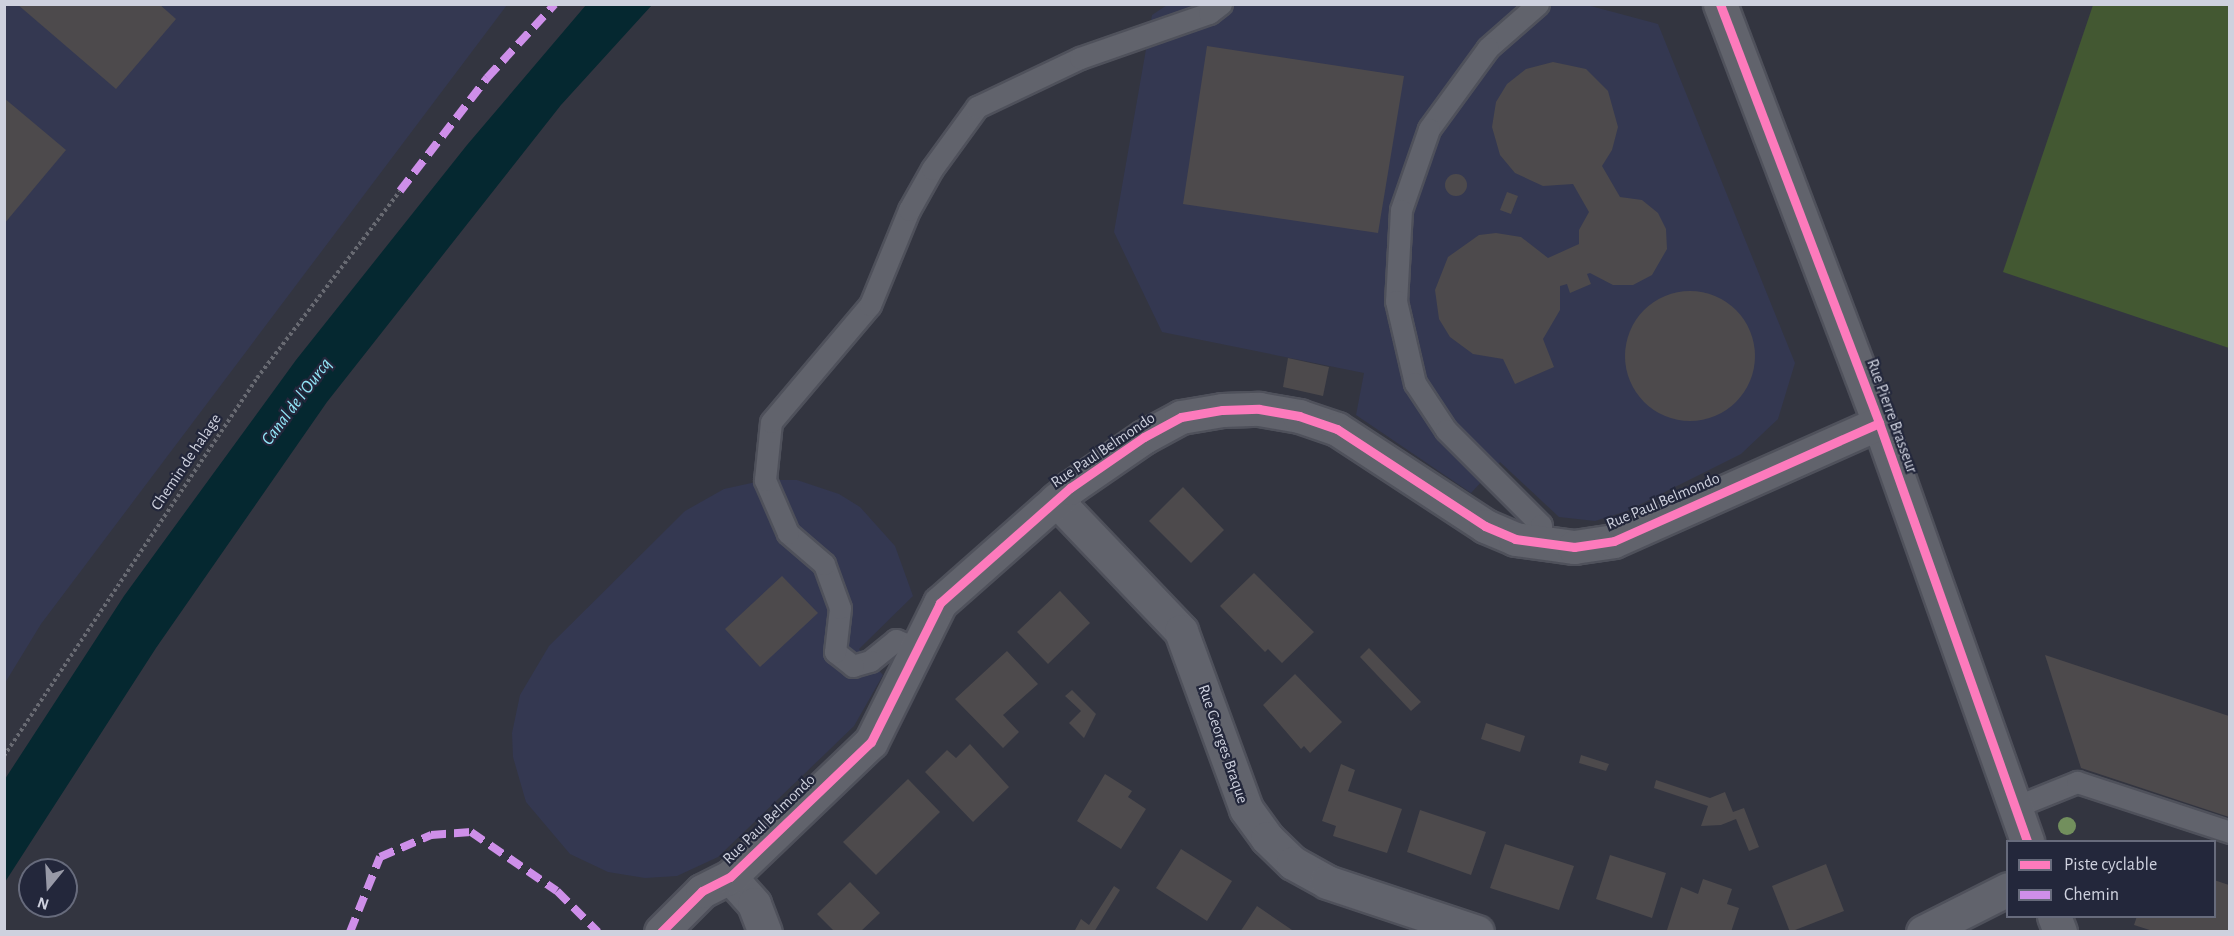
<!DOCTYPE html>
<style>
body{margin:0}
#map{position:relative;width:2234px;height:936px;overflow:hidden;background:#333540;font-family:"Alegreya Sans",sans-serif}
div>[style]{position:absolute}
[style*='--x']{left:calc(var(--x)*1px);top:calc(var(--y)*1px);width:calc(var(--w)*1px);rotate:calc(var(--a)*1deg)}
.built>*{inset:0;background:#343851}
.green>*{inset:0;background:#435832}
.water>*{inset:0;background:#052830}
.building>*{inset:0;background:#4d4a4c}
.round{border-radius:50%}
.path>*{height:4px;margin-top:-2px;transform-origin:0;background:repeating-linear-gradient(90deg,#686a72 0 3px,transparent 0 6px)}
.roads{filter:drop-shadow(2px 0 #4f515b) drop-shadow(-2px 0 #4f515b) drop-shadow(0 2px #4f515b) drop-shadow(0 -2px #4f515b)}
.lane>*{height:21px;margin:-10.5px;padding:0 10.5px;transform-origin:10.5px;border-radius:10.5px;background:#61636c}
.street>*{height:33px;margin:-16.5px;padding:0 16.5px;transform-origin:16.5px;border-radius:16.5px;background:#61636c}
.quiet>*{height:8px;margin-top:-4px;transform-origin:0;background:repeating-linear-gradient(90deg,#ce8fe9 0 15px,transparent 0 23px)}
.cycleway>*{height:9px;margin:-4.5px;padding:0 4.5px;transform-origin:4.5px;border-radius:4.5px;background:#fd7abc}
.trees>*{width:18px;height:18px;margin:-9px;border-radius:50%;background:#728f5d}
span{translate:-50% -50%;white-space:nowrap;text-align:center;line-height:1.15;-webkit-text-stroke:4.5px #23273b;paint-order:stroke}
.street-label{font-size:16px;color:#ced1de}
.water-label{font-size:18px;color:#92e6f8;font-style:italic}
.frame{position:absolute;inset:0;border:6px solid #ced1de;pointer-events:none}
.legend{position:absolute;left:2006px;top:840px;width:210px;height:78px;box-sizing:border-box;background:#23273b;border:2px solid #676b7c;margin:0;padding:8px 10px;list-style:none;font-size:18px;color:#ced1de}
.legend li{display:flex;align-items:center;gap:12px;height:30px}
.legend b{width:30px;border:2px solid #676b7c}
.north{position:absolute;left:18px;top:858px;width:60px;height:60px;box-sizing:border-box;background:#23273b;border:2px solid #676b7c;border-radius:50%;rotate:198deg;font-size:16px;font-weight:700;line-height:24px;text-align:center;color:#ced1de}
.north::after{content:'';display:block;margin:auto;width:21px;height:27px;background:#989aa7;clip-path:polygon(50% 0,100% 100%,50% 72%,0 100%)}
</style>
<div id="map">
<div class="built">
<div style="clip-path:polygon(5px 5px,507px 5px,41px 624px,5px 683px)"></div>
<div style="clip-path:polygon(1167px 5px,1587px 5px,1658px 24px,1795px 363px,1778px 419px,1741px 454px,1627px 511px,1595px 521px,1559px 517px,1500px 462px,1471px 493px,1356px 415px,1364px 373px,1162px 332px,1114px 232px,1152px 15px)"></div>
<div style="clip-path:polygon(765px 480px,797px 480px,839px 494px,860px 507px,895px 546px,913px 596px,859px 649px,883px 675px,854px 726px,718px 857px,677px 876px,645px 878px,608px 872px,570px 854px,526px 802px,513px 757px,512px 733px,520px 695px,549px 646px,685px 511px,724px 489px)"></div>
</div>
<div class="green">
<div style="clip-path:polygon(2093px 5px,2229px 5px,2229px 348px,2003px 272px)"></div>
</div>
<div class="water">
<div style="clip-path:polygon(586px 5px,652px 5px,561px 105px,327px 402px,156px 648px,5px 882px,5px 779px,124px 596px,296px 360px,467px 145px)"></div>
</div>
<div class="building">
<div style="clip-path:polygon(17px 4px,159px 4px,176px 19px,116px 89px)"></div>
<div style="clip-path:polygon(1207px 46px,1404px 76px,1378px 233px,1183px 204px)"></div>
<div style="clip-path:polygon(1553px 62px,1586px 69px,1608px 91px,1618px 127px,1612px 150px,1602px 166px,1620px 197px,1642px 200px,1658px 213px,1666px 229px,1667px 249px,1652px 275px,1633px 285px,1613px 285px,1590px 273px,1587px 274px,1591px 284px,1570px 293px,1567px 284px,1560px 286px,1560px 310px,1543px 339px,1554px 367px,1515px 384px,1503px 359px,1473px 354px,1450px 337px,1439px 319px,1435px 290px,1448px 257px,1479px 235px,1496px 233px,1521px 237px,1548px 258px,1579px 244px,1579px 230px,1589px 212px,1573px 184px,1543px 186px,1515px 173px,1500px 155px,1492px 127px,1496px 102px,1507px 84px,1526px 69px)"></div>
<div style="clip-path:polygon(4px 98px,66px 150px,4px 224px)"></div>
<div class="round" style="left:1445px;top:174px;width:22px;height:22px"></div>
<div style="clip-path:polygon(1507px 192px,1518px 196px,1511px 214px,1500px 210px)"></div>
<div class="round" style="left:1625px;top:291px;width:130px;height:130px"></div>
<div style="clip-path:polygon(1288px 358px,1329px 367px,1323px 396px,1283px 387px)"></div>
<div style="clip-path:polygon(1183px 487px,1224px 530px,1191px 563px,1149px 521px)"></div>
<div style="clip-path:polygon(1254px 573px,1314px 632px,1282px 663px,1268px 649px,1265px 652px,1220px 606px)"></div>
<div style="clip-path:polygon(782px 576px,818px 613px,760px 667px,725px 629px)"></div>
<div style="clip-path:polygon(1060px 591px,1090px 623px,1048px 664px,1017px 632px)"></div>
<div style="clip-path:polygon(1369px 648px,1421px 702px,1411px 711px,1360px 657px)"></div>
<div style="clip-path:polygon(1007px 651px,1038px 684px,1003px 715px,1019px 732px,1003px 748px,955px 699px)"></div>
<div style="clip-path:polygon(2045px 655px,2229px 716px,2229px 817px,2081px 768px)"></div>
<div style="clip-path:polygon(1295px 674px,1342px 722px,1310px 753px,1304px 746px,1301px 749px,1263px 705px)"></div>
<div style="clip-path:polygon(1072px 690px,1096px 714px,1084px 738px,1069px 723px,1081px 711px,1065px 696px)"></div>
<div style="clip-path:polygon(1486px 723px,1525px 736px,1520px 752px,1481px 739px)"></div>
<div style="clip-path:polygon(970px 744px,1009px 787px,973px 822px,925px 772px,947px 750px,956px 758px)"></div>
<div style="clip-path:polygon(1581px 755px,1609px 764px,1606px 771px,1579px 763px)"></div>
<div style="clip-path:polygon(1341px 764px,1355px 770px,1348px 791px,1402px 809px,1387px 853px,1333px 836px,1336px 826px,1322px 821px)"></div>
<div style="clip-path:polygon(1105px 774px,1132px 791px,1128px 797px,1146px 809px,1121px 849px,1077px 821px)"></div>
<div style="clip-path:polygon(908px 779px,940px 812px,876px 875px,843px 842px)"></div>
<div style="clip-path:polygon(1656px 780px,1710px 798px,1725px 792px,1733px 812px,1744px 808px,1759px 847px,1749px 851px,1736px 819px,1721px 825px,1701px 826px,1708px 806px,1654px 788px)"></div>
<div style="clip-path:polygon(1420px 810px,1486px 832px,1471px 875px,1407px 852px)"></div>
<div style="clip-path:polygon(1505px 844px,1574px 866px,1559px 910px,1490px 888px)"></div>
<div style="clip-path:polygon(1181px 849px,1232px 881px,1207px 921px,1156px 888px)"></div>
<div style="clip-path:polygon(1610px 855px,1666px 873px,1652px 918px,1596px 899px)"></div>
<div style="clip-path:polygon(1826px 864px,1844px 911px,1790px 932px,1772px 886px)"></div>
<div style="clip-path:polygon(1703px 879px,1732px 889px,1727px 904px,1739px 908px,1731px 932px,1667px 930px,1681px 887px,1698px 894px)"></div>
<div style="clip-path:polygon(2214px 880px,2229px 885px,2229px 932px,2156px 932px,2134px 925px,2137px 916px,2214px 916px)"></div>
<div style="clip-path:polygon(850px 882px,880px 913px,860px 932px,835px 932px,817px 914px)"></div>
<div style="clip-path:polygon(1114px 886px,1120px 890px,1094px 932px,1074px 932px,1081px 919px,1089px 925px)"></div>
<div style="clip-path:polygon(1257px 906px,1295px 932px,1240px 932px)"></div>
</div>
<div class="path">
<div style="--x:4;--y:756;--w:455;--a:-56.2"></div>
<div style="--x:257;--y:378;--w:235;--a:-52.6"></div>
</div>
<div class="roads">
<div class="lane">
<div style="--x:1538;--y:4;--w:67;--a:138.7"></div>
<div style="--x:1488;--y:48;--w:100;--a:126.1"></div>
<div style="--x:1429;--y:129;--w:86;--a:109.1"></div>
<div style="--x:1401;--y:210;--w:91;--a:93.1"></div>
<div style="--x:1396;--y:301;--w:84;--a:77"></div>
<div style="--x:1415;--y:383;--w:56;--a:56.6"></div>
<div style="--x:1446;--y:430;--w:134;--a:45"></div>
<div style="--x:1541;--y:525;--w:20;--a:90"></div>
<div style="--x:917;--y:649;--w:23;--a:-157"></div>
<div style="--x:896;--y:640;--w:33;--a:141"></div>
<div style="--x:870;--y:661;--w:18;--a:164"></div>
<div style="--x:853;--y:666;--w:23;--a:-142"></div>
<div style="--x:835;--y:652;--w:44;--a:-83.5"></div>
<div style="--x:840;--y:608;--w:47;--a:-110"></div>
<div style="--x:824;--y:564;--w:48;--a:-139.3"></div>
<div style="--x:788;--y:533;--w:58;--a:-113.5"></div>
<div style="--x:765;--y:480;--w:58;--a:-84.1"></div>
<div style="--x:771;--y:422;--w:153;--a:-49.8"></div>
<div style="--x:870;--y:305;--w:103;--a:-67.7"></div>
<div style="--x:909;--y:210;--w:47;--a:-60.7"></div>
<div style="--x:932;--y:169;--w:77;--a:-54"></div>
<div style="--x:977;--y:107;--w:114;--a:-25.4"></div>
<div style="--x:1080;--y:58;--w:137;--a:-19.2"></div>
<div style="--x:1209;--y:13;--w:15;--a:-37"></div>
<div style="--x:2015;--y:807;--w:67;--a:-22"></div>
<div style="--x:2077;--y:782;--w:161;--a:18.1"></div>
</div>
<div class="street">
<div style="--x:1720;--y:4;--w:448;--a:69.2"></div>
<div style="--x:1879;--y:423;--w:444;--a:70.5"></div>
<div style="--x:1056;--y:500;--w:181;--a:46.3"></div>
<div style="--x:1181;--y:631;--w:189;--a:69.9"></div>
<div style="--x:1246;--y:809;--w:36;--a:54"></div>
<div style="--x:1267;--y:838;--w:36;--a:44"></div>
<div style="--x:1293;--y:863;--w:39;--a:29"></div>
<div style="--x:1327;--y:882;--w:158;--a:18.4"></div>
<div style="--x:730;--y:877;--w:36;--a:48"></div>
<div style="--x:754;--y:904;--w:30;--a:69"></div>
<div style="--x:2054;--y:916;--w:17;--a:69"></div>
<div style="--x:661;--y:932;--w:58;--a:-45"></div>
<div style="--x:702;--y:891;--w:31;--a:-27"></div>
<div style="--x:730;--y:877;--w:195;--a:-43.8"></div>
<div style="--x:871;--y:742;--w:155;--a:-63.6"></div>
<div style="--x:940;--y:603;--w:174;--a:-41.5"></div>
<div style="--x:1070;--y:488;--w:90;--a:-34.6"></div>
<div style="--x:1144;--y:437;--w:42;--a:-28.4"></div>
<div style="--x:1181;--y:417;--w:42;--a:-9.7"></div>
<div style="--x:1222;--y:410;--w:37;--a:-2"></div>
<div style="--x:1259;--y:409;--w:41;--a:9.9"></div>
<div style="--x:1299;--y:416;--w:40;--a:18.9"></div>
<div style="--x:1337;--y:429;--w:177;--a:33.2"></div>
<div style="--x:1485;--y:526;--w:33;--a:23"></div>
<div style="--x:1515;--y:539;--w:60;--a:7.7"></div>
<div style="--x:1574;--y:547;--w:40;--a:-8.5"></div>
<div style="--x:1614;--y:541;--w:290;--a:-24"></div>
<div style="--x:1923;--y:932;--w:95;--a:-26.8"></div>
</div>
</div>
<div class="quiet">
<div style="--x:400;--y:191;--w:143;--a:-52.4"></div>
<div style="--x:487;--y:78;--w:100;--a:-47.4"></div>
<div style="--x:350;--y:932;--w:81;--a:-68.2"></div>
<div style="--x:380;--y:857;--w:56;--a:-23.3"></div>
<div style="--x:431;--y:835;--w:40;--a:-4.3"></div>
<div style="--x:471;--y:832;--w:104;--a:34.5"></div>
<div style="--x:557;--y:891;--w:58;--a:45"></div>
</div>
<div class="cycleway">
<div style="--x:1720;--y:4;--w:448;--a:69.2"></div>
<div style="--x:1879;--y:423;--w:444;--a:70.5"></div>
<div style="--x:661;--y:932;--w:58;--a:-45"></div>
<div style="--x:702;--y:891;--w:31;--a:-27"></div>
<div style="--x:730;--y:877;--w:195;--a:-43.8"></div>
<div style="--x:871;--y:742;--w:155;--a:-63.6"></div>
<div style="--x:940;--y:603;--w:174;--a:-41.5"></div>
<div style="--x:1070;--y:488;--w:90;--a:-34.6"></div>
<div style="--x:1144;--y:437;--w:42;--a:-28.4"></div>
<div style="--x:1181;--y:417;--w:42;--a:-9.7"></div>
<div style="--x:1222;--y:410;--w:37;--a:-2"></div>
<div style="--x:1259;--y:409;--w:41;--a:9.9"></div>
<div style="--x:1299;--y:416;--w:40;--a:18.9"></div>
<div style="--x:1337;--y:429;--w:177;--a:33.2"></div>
<div style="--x:1485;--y:526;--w:33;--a:23"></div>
<div style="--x:1515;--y:539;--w:60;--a:7.7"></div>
<div style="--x:1574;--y:547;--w:40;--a:-8.5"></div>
<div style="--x:1614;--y:541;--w:290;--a:-24"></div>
</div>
<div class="trees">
<div style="left:2067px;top:826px"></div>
</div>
<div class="street-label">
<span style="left:1892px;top:416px;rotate:70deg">Rue Pierre Brasseur</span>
<span style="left:1103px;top:450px;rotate:-34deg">Rue Paul Belmondo</span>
<span style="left:186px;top:462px;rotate:-56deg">Chemin de halage</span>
<span style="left:1663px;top:501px;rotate:-23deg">Rue Paul Belmondo</span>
<span style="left:1223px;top:744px;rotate:71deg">Rue Georges Braque</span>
<span style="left:769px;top:819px;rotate:-44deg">Rue Paul Belmondo</span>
</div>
<div class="water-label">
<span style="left:297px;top:402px;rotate:-53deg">Canal de l'Ourcq</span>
</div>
<div class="frame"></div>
<ul class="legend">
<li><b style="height:8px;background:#fd7abc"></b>Piste cyclable</li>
<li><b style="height:8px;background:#ce8fe9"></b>Chemin</li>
</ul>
<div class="north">N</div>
</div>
